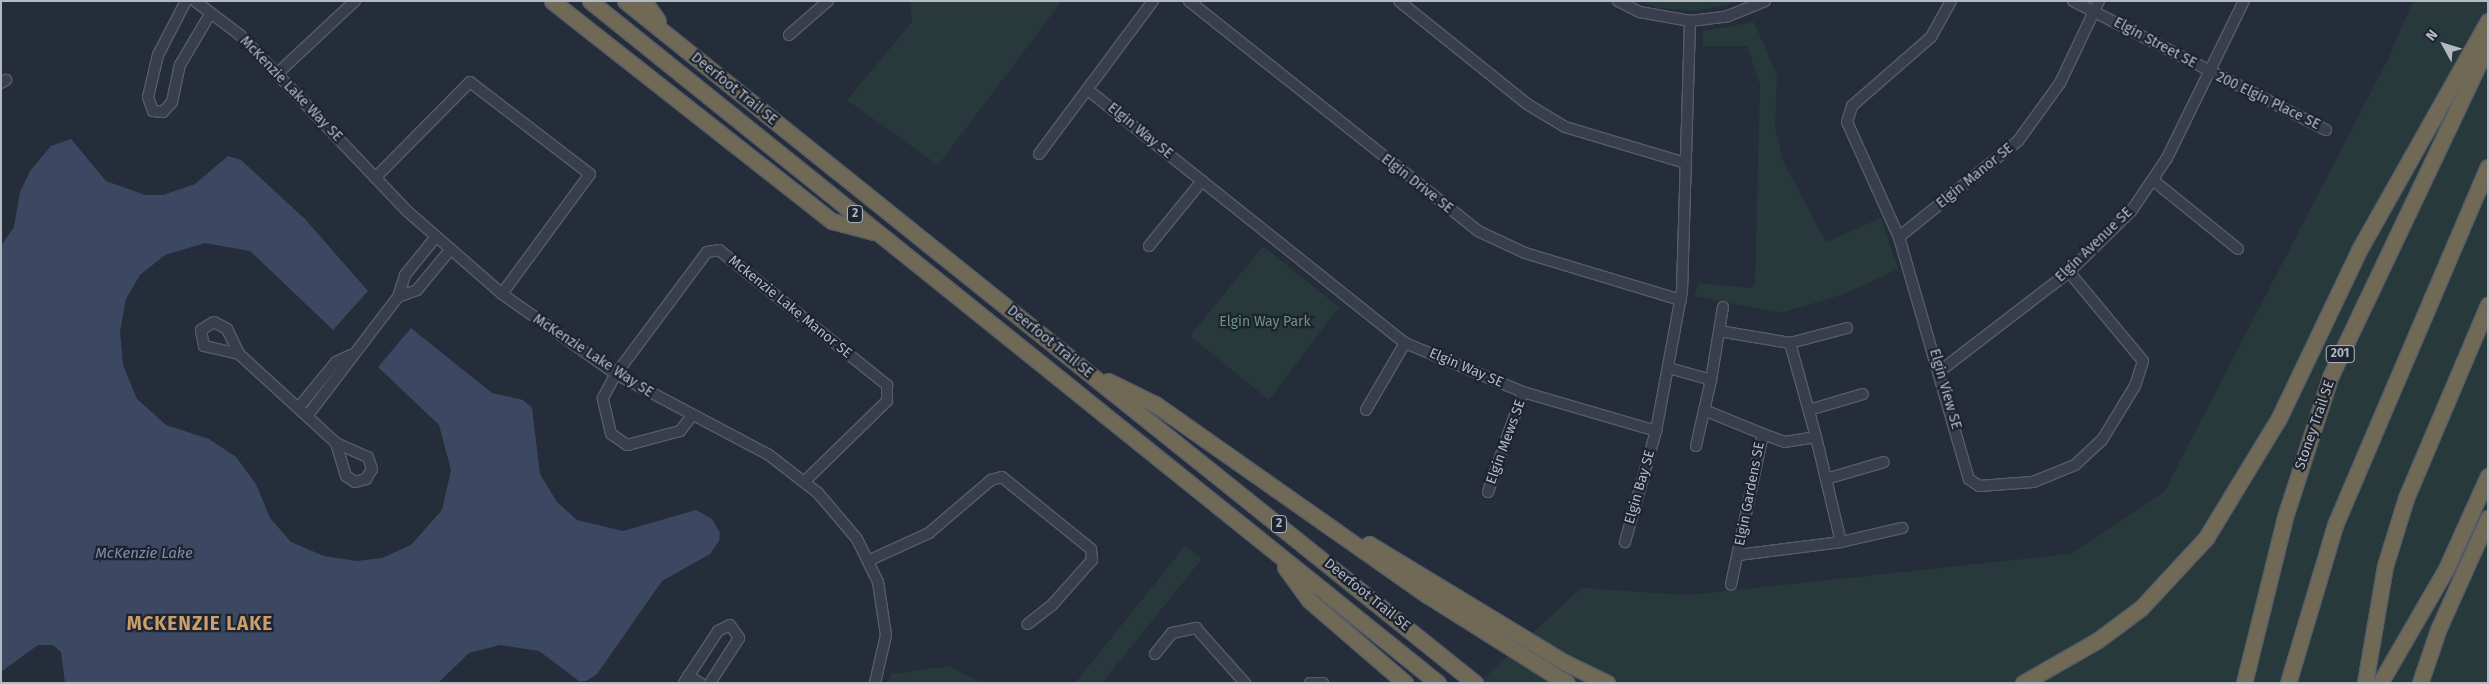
<!DOCTYPE html>
<style>
body{margin:0}
#map{position:relative;width:2489px;height:684px;overflow:hidden;background:#252c3a;font-family:"Fira Sans",sans-serif}
div>[style]{position:absolute}
[style*='--x']{left:calc(var(--x)*1px);top:calc(var(--y)*1px);width:calc(var(--w)*1px);rotate:calc(var(--a)*1deg)}
.green>*{inset:0;background:#28393c}
.water>*{inset:0;background:#3c4862}
.roads{filter:drop-shadow(1px 0 #565c69) drop-shadow(-1px 0 #565c69) drop-shadow(0 1px #565c69) drop-shadow(0 -1px #565c69)}
.minor>*{height:10px;margin:-5px;padding:0 5px;transform-origin:5px;border-radius:5px;background:#383e4b}
.highway>*{height:15px;margin:-7.5px;padding:0 7.5px;transform-origin:7.5px;border-radius:7.5px;background:#706956}
span{translate:-50% -50%;white-space:nowrap;text-align:center;line-height:1.15;-webkit-text-stroke:4.5px #1e2330;paint-order:stroke}
.shield-label span{padding:1px 4px;background:#1e2330;border:1px solid;border-radius:4px;-webkit-text-stroke-width:0}
.shield-label{font-size:12px;color:#b4b9c6;font-weight:700}
.street-label{font-size:14px;color:#b4b9c6}
.park-label{font-size:14px;color:#6d957b}
.water-label{font-size:15px;color:#7e8dab;font-style:italic}
.district-label{font-size:19px;color:#cc9f69;font-weight:700;letter-spacing:1px}
.frame{position:absolute;inset:0;border:2px solid #b4b9c6;pointer-events:none}
.north{position:absolute;left:2419px;top:20px;width:50px;height:50px;-webkit-text-stroke:4px #1e2330;paint-order:stroke;rotate:309deg;font-size:14px;font-weight:700;line-height:20px;text-align:center;color:#b4b9c6}
.north::after{content:'';display:block;margin:auto;width:18px;height:22px;background:#b4b9c6;clip-path:polygon(50% 0,100% 100%,50% 72%,0 100%)}
</style>
<div id="map">
<div class="green">
<div style="clip-path:polygon(910px 1px,1062px 1px,938px 165px,847px 100px,912px 22px)"></div>
<div style="clip-path:polygon(1639px 1px,1744px 1px,1696px 11px,1659px 8px)"></div>
<div style="clip-path:polygon(2413px 1px,2488px 1px,2488px 683px,1479px 683px,1581px 588px,1689px 595px,2070px 554px,2164px 492px,2388px 59px)"></div>
<div style="clip-path:polygon(1754px 22px,1777px 75px,1775px 128px,1783px 161px,1826px 242px,1881px 218px,1898px 269px,1845px 294px,1780px 313px,1695px 296px,1698px 283px,1750px 288px,1755px 283px,1760px 85px,1747px 46px,1703px 46px,1703px 31px)"></div>
<div style="clip-path:polygon(1263px 246px,1339px 307px,1269px 400px,1190px 336px)"></div>
<div style="clip-path:polygon(1185px 546px,1202px 559px,1102px 683px,1075px 683px)"></div>
<div style="clip-path:polygon(950px 666px,981px 683px,888px 683px,891px 674px)"></div>
</div>
<div class="water">
<div style="clip-path:polygon(71px 139px,106px 181px,145px 195px,163px 195px,195px 184px,228px 156px,241px 160px,305px 219px,368px 291px,333px 330px,250px 251px,205px 243px,165px 255px,140px 275px,126px 299px,120px 332px,123px 365px,137px 399px,166px 425px,209px 439px,236px 457px,256px 484px,270px 518px,291px 542px,324px 556px,357px 561px,382px 558px,411px 545px,442px 510px,451px 470px,439px 425px,378px 367px,411px 328px,492px 393px,523px 400px,532px 408px,540px 474px,557px 502px,577px 520px,623px 531px,696px 510px,712px 519px,720px 533px,719px 541px,710px 554px,662px 581px,597px 674px,586px 681px,579px 681px,539px 651px,500px 645px,469px 653px,438px 683px,65px 683px,61px 652px,53px 645px,38px 645px,1px 672px,1px 246px,14px 227px,20px 192px,30px 171px,51px 146px)"></div>
</div>
<div class="roads">
<div class="minor">
<div style="--x:186;--y:1;--w:61;--a:117.4"></div>
<div style="--x:158;--y:55;--w:43;--a:103.4"></div>
<div style="--x:148;--y:97;--w:15;--a:70"></div>
<div style="--x:153;--y:111;--w:10;--a:6"></div>
<div style="--x:163;--y:112;--w:13;--a:-48"></div>
<div style="--x:172;--y:102;--w:38;--a:-78"></div>
<div style="--x:180;--y:65;--w:59;--a:-59.5"></div>
<div style="--x:195;--y:1;--w:56;--a:37.1"></div>
<div style="--x:240;--y:35;--w:243;--a:46.5"></div>
<div style="--x:407;--y:211;--w:126;--a:41.1"></div>
<div style="--x:502;--y:294;--w:139;--a:35.1"></div>
<div style="--x:616;--y:374;--w:173;--a:27.9"></div>
<div style="--x:769;--y:455;--w:62;--a:37.8"></div>
<div style="--x:818;--y:493;--w:60;--a:49.7"></div>
<div style="--x:857;--y:539;--w:48;--a:64"></div>
<div style="--x:878;--y:582;--w:54;--a:81.4"></div>
<div style="--x:886;--y:635;--w:49;--a:102.9"></div>
<div style="--x:1189;--y:1;--w:369;--a:38.5"></div>
<div style="--x:1478;--y:231;--w:52;--a:25.1"></div>
<div style="--x:1525;--y:253;--w:163;--a:16.8"></div>
<div style="--x:1399;--y:1;--w:164;--a:38.8"></div>
<div style="--x:1527;--y:104;--w:44;--a:31.2"></div>
<div style="--x:1565;--y:127;--w:126;--a:16.6"></div>
<div style="--x:1618;--y:1;--w:25;--a:27"></div>
<div style="--x:1640;--y:12;--w:51;--a:10.2"></div>
<div style="--x:1690;--y:21;--w:38;--a:-7"></div>
<div style="--x:1728;--y:16;--w:40;--a:-22"></div>
<div style="--x:1951;--y:1;--w:41;--a:119.1"></div>
<div style="--x:1931;--y:37;--w:105;--a:138.9"></div>
<div style="--x:1852;--y:106;--w:17;--a:107"></div>
<div style="--x:1847;--y:122;--w:126;--a:65.7"></div>
<div style="--x:1899;--y:237;--w:252;--a:73.9"></div>
<div style="--x:1969;--y:479;--w:12;--a:35"></div>
<div style="--x:1979;--y:486;--w:54;--a:-4.2"></div>
<div style="--x:2033;--y:482;--w:45;--a:-22"></div>
<div style="--x:2075;--y:465;--w:37;--a:-43"></div>
<div style="--x:2102;--y:440;--w:63;--a:-58.6"></div>
<div style="--x:2135;--y:386;--w:26;--a:-72"></div>
<div style="--x:2143;--y:361;--w:116;--a:-129.7"></div>
<div style="--x:2073;--y:1;--w:284;--a:27"></div>
<div style="--x:789;--y:35;--w:52;--a:-41.1"></div>
<div style="--x:279;--y:72;--w:104;--a:-43.1"></div>
<div style="--x:1;--y:83;--w:6;--a:-31"></div>
<div style="--x:1088;--y:90;--w:406;--a:38.6"></div>
<div style="--x:1405;--y:343;--w:128;--a:22.6"></div>
<div style="--x:1523;--y:392;--w:139;--a:16.3"></div>
<div style="--x:1656;--y:431;--w:142;--a:-79.5"></div>
<div style="--x:1682;--y:291;--w:270;--a:-88.3"></div>
<div style="--x:1039;--y:154;--w:191;--a:-53.3"></div>
<div style="--x:375;--y:178;--w:135;--a:-45.3"></div>
<div style="--x:470;--y:82;--w:151;--a:37.5"></div>
<div style="--x:590;--y:174;--w:149;--a:126.3"></div>
<div style="--x:2154;--y:181;--w:108;--a:39"></div>
<div style="--x:1899;--y:237;--w:153;--a:-38.9"></div>
<div style="--x:2018;--y:141;--w:72;--a:-54.1"></div>
<div style="--x:2060;--y:83;--w:91;--a:-64.6"></div>
<div style="--x:1149;--y:246;--w:84;--a:-50.8"></div>
<div style="--x:398;--y:297;--w:20;--a:-20"></div>
<div style="--x:417;--y:290;--w:52;--a:-50.5"></div>
<div style="--x:214;--y:322;--w:15;--a:28"></div>
<div style="--x:227;--y:329;--w:28;--a:64"></div>
<div style="--x:239;--y:354;--w:36;--a:-167"></div>
<div style="--x:204;--y:346;--w:16;--a:-101"></div>
<div style="--x:201;--y:330;--w:15;--a:-32"></div>
<div style="--x:1719;--y:331;--w:72;--a:9.6"></div>
<div style="--x:1790;--y:343;--w:98;--a:74.5"></div>
<div style="--x:1816;--y:437;--w:31;--a:171"></div>
<div style="--x:1785;--y:442;--w:23;--a:-160"></div>
<div style="--x:1790;--y:343;--w:59;--a:-14.7"></div>
<div style="--x:239;--y:354;--w:132;--a:42.5"></div>
<div style="--x:336;--y:443;--w:35;--a:24"></div>
<div style="--x:368;--y:457;--w:13;--a:72"></div>
<div style="--x:372;--y:469;--w:12;--a:121"></div>
<div style="--x:366;--y:479;--w:11;--a:165"></div>
<div style="--x:355;--y:482;--w:11;--a:-146"></div>
<div style="--x:346;--y:476;--w:34;--a:-107"></div>
<div style="--x:1669;--y:368;--w:44;--a:15.9"></div>
<div style="--x:1711;--y:380;--w:74;--a:-80.7"></div>
<div style="--x:1940;--y:371;--w:163;--a:-37.5"></div>
<div style="--x:2069;--y:272;--w:88;--a:-44.5"></div>
<div style="--x:2132;--y:210;--w:63;--a:-56.1"></div>
<div style="--x:2167;--y:158;--w:175;--a:-63.9"></div>
<div style="--x:299;--y:407;--w:58;--a:-50.6"></div>
<div style="--x:336;--y:362;--w:17;--a:-25"></div>
<div style="--x:1366;--y:410;--w:78;--a:-59.8"></div>
<div style="--x:1704;--y:410;--w:64;--a:22.1"></div>
<div style="--x:1763;--y:434;--w:154;--a:102"></div>
<div style="--x:1809;--y:410;--w:56;--a:-16.5"></div>
<div style="--x:308;--y:415;--w:148;--a:-52.7"></div>
<div style="--x:398;--y:297;--w:23;--a:-72"></div>
<div style="--x:405;--y:275;--w:48;--a:-51"></div>
<div style="--x:691;--y:417;--w:18;--a:128"></div>
<div style="--x:680;--y:431;--w:55;--a:165.2"></div>
<div style="--x:627;--y:445;--w:19;--a:-145"></div>
<div style="--x:611;--y:434;--w:37;--a:-103"></div>
<div style="--x:603;--y:398;--w:27;--a:-62"></div>
<div style="--x:616;--y:374;--w:152;--a:-53.3"></div>
<div style="--x:707;--y:252;--w:12;--a:-9"></div>
<div style="--x:719;--y:250;--w:216;--a:38.8"></div>
<div style="--x:887;--y:385;--w:16;--a:90"></div>
<div style="--x:887;--y:401;--w:115;--a:135.7"></div>
<div style="--x:1816;--y:437;--w:108;--a:76.6"></div>
<div style="--x:1696;--y:446;--w:68;--a:-77.2"></div>
<div style="--x:1826;--y:479;--w:60;--a:-16.3"></div>
<div style="--x:1488;--y:492;--w:106;--a:-70.7"></div>
<div style="--x:1625;--y:542;--w:115;--a:-74.4"></div>
<div style="--x:1738;--y:555;--w:104;--a:-7.2"></div>
<div style="--x:1841;--y:542;--w:63;--a:-12.9"></div>
<div style="--x:870;--y:560;--w:65;--a:-24.6"></div>
<div style="--x:929;--y:533;--w:82;--a:-40.5"></div>
<div style="--x:991;--y:480;--w:11;--a:-15"></div>
<div style="--x:1002;--y:477;--w:114;--a:39"></div>
<div style="--x:1091;--y:549;--w:11;--a:85"></div>
<div style="--x:1092;--y:560;--w:60;--a:131.6"></div>
<div style="--x:1052;--y:605;--w:31;--a:142"></div>
<div style="--x:1155;--y:654;--w:27;--a:-51"></div>
<div style="--x:1172;--y:633;--w:25;--a:-12"></div>
<div style="--x:1196;--y:628;--w:74;--a:48.3"></div>
<div style="--x:688;--y:676;--w:14;--a:30"></div>
<div style="--x:684;--y:683;--w:62;--a:-56.8"></div>
<div style="--x:718;--y:631;--w:13;--a:-27"></div>
<div style="--x:730;--y:625;--w:16;--a:55"></div>
<div style="--x:739;--y:638;--w:54;--a:122.8"></div>
<div style="--x:1310;--y:683;--w:13;--a:0"></div>
</div>
<div class="highway">
<div style="--x:552;--y:1;--w:356;--a:38.2"></div>
<div style="--x:832;--y:221;--w:42;--a:15"></div>
<div style="--x:590;--y:1;--w:1088;--a:38.81"></div>
<div style="--x:625;--y:1;--w:1090;--a:38.74"></div>
<div style="--x:644;--y:1;--w:24;--a:55"></div>
<div style="--x:1108;--y:381;--w:52;--a:26.1"></div>
<div style="--x:1155;--y:404;--w:332;--a:35.1"></div>
<div style="--x:1427;--y:595;--w:165;--a:32.2"></div>
<div style="--x:1369;--y:544;--w:228;--a:31.2"></div>
<div style="--x:1564;--y:662;--w:48;--a:26"></div>
<div style="--x:1285;--y:567;--w:41;--a:54"></div>
<div style="--x:1309;--y:600;--w:127;--a:40.8"></div>
<div style="--x:2023;--y:683;--w:86;--a:-29.8"></div>
<div style="--x:2098;--y:640;--w:54;--a:-36.7"></div>
<div style="--x:2141;--y:608;--w:96;--a:-47.1"></div>
<div style="--x:2206;--y:538;--w:140;--a:-58.7"></div>
<div style="--x:2279;--y:418;--w:186;--a:-64.5"></div>
<div style="--x:2359;--y:250;--w:263;--a:-60.6"></div>
<div style="--x:2244;--y:683;--w:171;--a:-76.1"></div>
<div style="--x:2285;--y:517;--w:149;--a:-72.1"></div>
<div style="--x:2331;--y:375;--w:365;--a:-64.6"></div>
<div style="--x:2288;--y:683;--w:165;--a:-73.4"></div>
<div style="--x:2335;--y:525;--w:389;--a:-66.9"></div>
<div style="--x:2365;--y:683;--w:119;--a:-80.3"></div>
<div style="--x:2385;--y:566;--w:71;--a:-72.8"></div>
<div style="--x:2406;--y:498;--w:210;--a:-67"></div>
<div style="--x:2380;--y:683;--w:132;--a:-59.9"></div>
<div style="--x:2446;--y:569;--w:102;--a:-65.7"></div>
<div style="--x:2420;--y:683;--w:56;--a:-71.2"></div>
<div style="--x:2438;--y:630;--w:123;--a:-65.9"></div>
</div>
</div>
<div class="shield-label">
<span style="left:855px;top:214px">2</span>
<span style="left:2340px;top:354px">201</span>
<span style="left:1279px;top:524px">2</span>
</div>
<div class="street-label">
<span style="left:2155px;top:43px;rotate:28deg">Elgin Street SE</span>
<span style="left:291px;top:89px;rotate:46deg">McKenzie Lake Way SE</span>
<span style="left:734px;top:89px;rotate:39deg">Deerfoot Trail SE</span>
<span style="left:2268px;top:101px;rotate:26deg">200 Elgin Place SE</span>
<span style="left:1140px;top:131px;rotate:39deg">Elgin Way SE</span>
<span style="left:1975px;top:176px;rotate:-39deg">Elgin Manor SE</span>
<span style="left:1417px;top:184px;rotate:38deg">Elgin Drive SE</span>
<span style="left:2094px;top:245px;rotate:-44deg">Elgin Avenue SE</span>
<span style="left:790px;top:307px;rotate:39deg">Mckenzie Lake Manor SE</span>
<span style="left:1050px;top:342px;rotate:39deg">Deerfoot Trail SE</span>
<span style="left:593px;top:356px;rotate:33deg">McKenzie Lake Way SE</span>
<span style="left:1466px;top:368px;rotate:23deg">Elgin Way SE</span>
<span style="left:1945px;top:389px;rotate:74deg">Elgin View SE</span>
<span style="left:2315px;top:425px;rotate:-71deg">Stoney Trail SE</span>
<span style="left:1506px;top:442px;rotate:-70deg">Elgin Mews SE</span>
<span style="left:1640px;top:487px;rotate:-74deg">Elgin Bay SE</span>
<span style="left:1750px;top:494px;rotate:-79deg">Elgin Gardens SE</span>
<span style="left:1367px;top:595px;rotate:39deg">Deerfoot Trail SE</span>
</div>
<div class="park-label">
<span style="left:1265px;top:322px">Elgin Way Park</span>
</div>
<div class="water-label">
<span style="left:144px;top:554px">McKenzie Lake</span>
</div>
<div class="district-label">
<span style="left:200px;top:624px">MCKENZIE LAKE</span>
</div>
<div class="frame"></div>
<div class="north">N</div>
</div>
